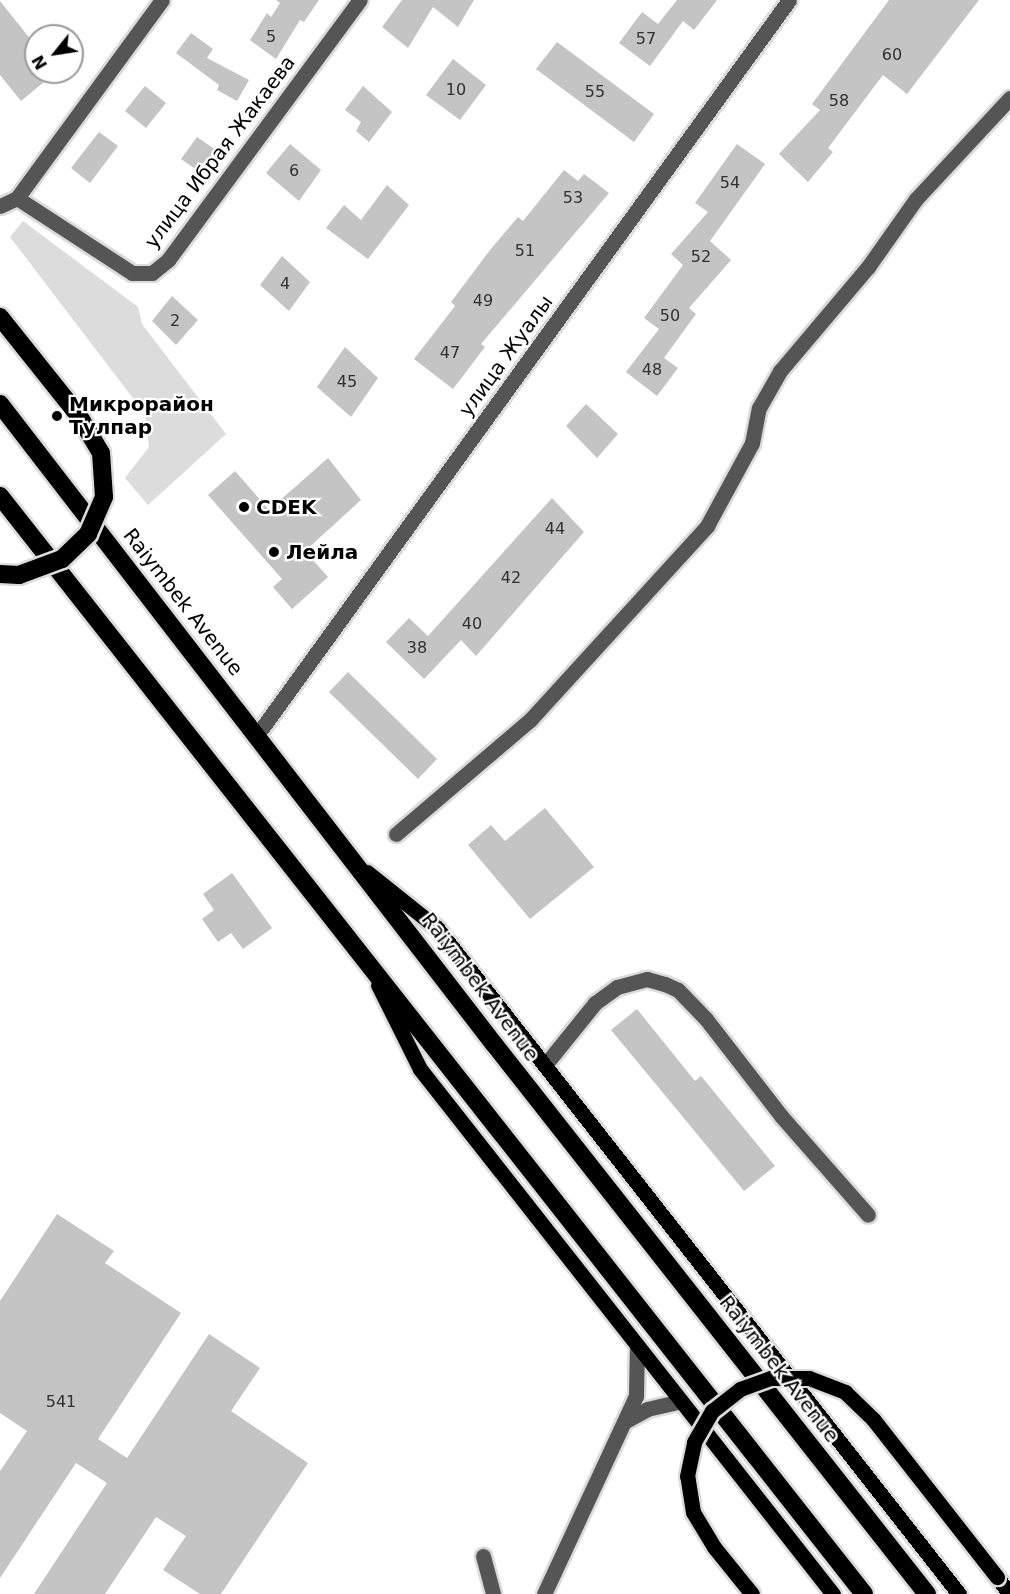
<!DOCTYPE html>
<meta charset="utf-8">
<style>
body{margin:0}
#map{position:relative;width:1010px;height:1594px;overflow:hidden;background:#fff;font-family:"DejaVu Sans",sans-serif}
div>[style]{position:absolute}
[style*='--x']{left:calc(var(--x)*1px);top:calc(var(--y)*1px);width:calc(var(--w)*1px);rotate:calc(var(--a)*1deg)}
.green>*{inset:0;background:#dcdcdc}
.building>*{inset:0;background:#c4c4c4}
.roads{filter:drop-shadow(2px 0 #dbdbdb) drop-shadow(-2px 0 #dbdbdb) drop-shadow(0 2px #dbdbdb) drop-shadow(0 -2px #dbdbdb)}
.minor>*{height:15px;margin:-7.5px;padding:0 7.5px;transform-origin:7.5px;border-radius:7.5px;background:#555}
.major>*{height:15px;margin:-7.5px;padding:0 7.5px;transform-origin:7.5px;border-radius:7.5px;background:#000}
.highway>*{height:18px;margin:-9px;padding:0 9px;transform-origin:9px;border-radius:9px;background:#000}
.bridges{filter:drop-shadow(2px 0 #dbdbdb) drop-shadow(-2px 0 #dbdbdb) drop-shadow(0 2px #dbdbdb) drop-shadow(0 -2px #dbdbdb)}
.major-bridge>*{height:15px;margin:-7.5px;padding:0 7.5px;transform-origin:7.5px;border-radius:7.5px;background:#000}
.highway-bridge>*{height:18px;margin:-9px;padding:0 9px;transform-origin:9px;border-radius:9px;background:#000}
.dots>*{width:16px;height:16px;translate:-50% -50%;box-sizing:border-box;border:3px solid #fff;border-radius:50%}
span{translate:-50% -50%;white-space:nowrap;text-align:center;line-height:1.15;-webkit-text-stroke:4.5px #fff;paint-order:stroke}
.number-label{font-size:16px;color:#313131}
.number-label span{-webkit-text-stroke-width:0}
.street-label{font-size:20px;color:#000}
.poi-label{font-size:20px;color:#000;font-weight:700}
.left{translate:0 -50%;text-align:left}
.north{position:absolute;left:24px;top:24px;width:60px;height:60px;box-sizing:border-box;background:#fff;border:2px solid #999;border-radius:50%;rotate:240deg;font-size:16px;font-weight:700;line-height:24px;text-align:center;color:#000}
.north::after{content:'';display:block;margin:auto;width:21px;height:27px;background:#000;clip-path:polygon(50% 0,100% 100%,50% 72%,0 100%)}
</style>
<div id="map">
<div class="green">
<div style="clip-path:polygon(23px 221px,138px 307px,142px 324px,226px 434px,148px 505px,125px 478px,149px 447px,145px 414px,10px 237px)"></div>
</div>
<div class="building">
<div style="clip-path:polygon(276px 0,319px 0,304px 22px,300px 20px,276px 59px,250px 40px,267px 13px,271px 17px,280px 3px)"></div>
<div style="clip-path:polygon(402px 0,474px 0,458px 27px,433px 7px,408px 48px,382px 27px)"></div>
<div style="clip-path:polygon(677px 0,717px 0,694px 30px,683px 21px,650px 66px,619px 43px,642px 12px,658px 24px)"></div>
<div style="clip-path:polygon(889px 0,979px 0,907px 94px,883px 75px,828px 148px,833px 152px,808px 182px,779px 154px,820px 110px,812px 104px)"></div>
<div style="clip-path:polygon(0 1px,36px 46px,36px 72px,56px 72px,21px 101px,0 75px)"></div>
<div style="clip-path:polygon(191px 33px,213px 49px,207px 58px,249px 80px,237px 101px,217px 90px,219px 85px,176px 53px)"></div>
<div style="clip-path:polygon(557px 42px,654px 114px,634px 142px,536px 69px)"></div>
<div style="clip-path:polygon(453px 59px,486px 85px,460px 120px,426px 95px)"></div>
<div style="clip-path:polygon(145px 86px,166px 103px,146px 128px,125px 111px)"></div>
<div style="clip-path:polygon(363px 86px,392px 112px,369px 142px,356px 131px,361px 122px,345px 110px)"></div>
<div style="clip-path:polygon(99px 132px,118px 146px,90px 183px,71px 168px)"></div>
<div style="clip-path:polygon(197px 137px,216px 150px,200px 172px,181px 159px)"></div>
<div style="clip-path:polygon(290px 144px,321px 170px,299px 201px,266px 173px)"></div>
<div style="clip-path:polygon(737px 144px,765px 164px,710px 241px,731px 260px,689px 308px,696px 314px,664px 358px,678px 368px,657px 396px,626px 372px,659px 329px,644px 318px,683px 265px,671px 254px,708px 212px,695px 203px)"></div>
<div style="clip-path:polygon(564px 170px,578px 181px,584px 174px,609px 193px,481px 344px,485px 347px,453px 389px,414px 359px,455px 306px,451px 302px,490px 250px,518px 217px,523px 221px)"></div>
<div style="clip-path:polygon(387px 185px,409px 205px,368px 259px,326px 228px,344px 205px,361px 220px)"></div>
<div style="clip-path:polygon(282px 256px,310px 282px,289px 311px,260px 285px)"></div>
<div style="clip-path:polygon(172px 296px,198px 320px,176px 345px,152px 321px)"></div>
<div style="clip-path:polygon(345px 347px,378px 378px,351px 417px,317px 387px)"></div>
<div style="clip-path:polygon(586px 404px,618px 434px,597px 458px,566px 426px)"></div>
<div style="clip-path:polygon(328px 458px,361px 500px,305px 551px,328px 577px,292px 609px,273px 587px,282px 579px,208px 495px,235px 471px,269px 510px)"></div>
<div style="clip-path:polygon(552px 498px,584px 532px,476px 656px,461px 640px,424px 679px,386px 642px,409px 618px,428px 636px)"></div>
<div style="clip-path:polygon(348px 672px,437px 759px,418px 779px,329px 692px)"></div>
<div style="clip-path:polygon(545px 808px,594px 867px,530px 919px,468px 845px,491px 825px,505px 841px)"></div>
<div style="clip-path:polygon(232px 873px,272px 928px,243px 949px,231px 933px,218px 942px,202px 919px,214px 910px,203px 894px)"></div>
<div style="clip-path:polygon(637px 1009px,695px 1081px,701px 1076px,775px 1166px,744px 1191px,611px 1030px)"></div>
<div style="clip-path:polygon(57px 1214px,114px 1251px,105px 1263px,181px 1313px,98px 1439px,127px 1458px,209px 1334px,260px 1368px,231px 1411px,308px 1463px,221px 1594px,200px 1594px,163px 1570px,186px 1536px,156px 1517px,105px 1594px,34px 1594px,107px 1483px,76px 1463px,0 1578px,0 1471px,27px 1431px,0 1413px,0 1301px)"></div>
</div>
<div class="roads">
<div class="minor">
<div style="--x:17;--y:198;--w:245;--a:-53.8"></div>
<div style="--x:0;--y:206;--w:19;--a:-25"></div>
<div style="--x:17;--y:198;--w:137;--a:33.1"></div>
<div style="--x:132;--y:273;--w:20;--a:0"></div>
<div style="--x:152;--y:273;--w:21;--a:-39"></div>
<div style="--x:168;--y:260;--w:323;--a:-53.6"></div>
<div style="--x:257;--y:735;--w:907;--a:-54.1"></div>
<div style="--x:396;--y:834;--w:176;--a:-40.4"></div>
<div style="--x:530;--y:720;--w:263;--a:-47.6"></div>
<div style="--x:707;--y:526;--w:94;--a:-61.5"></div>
<div style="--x:752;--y:443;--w:36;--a:-79"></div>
<div style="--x:759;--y:408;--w:43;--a:-60.4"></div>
<div style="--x:780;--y:371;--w:136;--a:-49.8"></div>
<div style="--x:868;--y:267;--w:83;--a:-54.8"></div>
<div style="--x:916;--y:199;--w:138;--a:-47.1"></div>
<div style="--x:545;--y:1065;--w:80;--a:-51.1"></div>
<div style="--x:595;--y:1003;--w:27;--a:-36"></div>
<div style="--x:617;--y:987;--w:31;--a:-15"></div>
<div style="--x:647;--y:979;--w:19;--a:16"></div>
<div style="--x:665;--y:984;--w:14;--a:25"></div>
<div style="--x:678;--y:990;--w:40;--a:46"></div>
<div style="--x:706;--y:1019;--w:124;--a:52.2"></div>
<div style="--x:782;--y:1117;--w:130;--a:48.7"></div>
<div style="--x:624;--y:1422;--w:26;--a:-29"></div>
<div style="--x:647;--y:1409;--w:35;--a:-13"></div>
<div style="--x:483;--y:1556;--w:39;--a:75"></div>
<div style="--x:544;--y:1594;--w:218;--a:-65.1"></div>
<div style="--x:636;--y:1396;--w:51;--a:-88.9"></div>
</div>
<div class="major">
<div style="--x:367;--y:872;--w:90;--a:38.7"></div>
<div style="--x:437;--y:928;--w:846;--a:51.91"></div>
<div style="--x:378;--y:985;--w:94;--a:63.4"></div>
<div style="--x:420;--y:1069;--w:668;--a:51.81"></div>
<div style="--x:997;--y:1577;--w:21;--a:53"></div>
</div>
<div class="highway">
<div style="--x:0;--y:404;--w:808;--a:52.34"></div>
<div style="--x:494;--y:1044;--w:700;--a:51.79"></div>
<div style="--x:0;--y:496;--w:1397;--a:51.8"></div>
</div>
</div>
<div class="bridges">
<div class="major-bridge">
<div style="--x:752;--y:1594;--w:60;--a:-129"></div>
<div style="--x:714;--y:1547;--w:41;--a:-121"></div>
<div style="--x:693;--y:1512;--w:36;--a:-99"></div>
<div style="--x:687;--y:1476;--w:35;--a:-78"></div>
<div style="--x:694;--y:1442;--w:36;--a:-60"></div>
<div style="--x:712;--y:1411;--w:36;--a:-38"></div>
<div style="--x:740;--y:1389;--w:33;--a:-20"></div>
<div style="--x:771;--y:1378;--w:38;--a:0"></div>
<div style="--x:809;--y:1378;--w:39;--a:21"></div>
<div style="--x:845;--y:1392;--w:39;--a:44"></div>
<div style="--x:873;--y:1419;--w:201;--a:51.9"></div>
</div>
<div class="highway-bridge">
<div style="--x:0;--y:317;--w:127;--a:51.4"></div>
<div style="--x:79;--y:416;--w:43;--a:59.3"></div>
<div style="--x:101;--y:453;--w:44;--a:86.1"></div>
<div style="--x:104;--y:497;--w:40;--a:113.4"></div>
<div style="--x:88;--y:534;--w:36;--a:136"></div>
<div style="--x:62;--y:559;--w:46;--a:159.6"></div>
<div style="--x:19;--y:575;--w:19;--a:-177"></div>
</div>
</div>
<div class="dots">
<div style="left:57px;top:416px;background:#000"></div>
<div style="left:244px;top:507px;background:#000"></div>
<div style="left:274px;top:552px;background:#000"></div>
</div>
<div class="number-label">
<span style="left:271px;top:37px">5</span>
<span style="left:646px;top:39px">57</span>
<span style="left:892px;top:55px">60</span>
<span style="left:456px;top:90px">10</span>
<span style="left:595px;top:92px">55</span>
<span style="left:839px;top:101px">58</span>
<span style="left:294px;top:171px">6</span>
<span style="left:730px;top:183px">54</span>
<span style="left:573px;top:198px">53</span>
<span style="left:525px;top:251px">51</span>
<span style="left:701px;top:257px">52</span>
<span style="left:285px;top:284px">4</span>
<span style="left:483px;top:301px">49</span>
<span style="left:670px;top:316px">50</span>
<span style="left:175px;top:321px">2</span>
<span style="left:450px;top:353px">47</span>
<span style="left:652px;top:370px">48</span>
<span style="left:347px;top:382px">45</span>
<span style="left:555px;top:529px">44</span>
<span style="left:511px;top:578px">42</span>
<span style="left:472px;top:624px">40</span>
<span style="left:417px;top:648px">38</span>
<span style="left:61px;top:1402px">541</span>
</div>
<div class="street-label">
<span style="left:220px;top:152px;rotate:-53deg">улица Ибрая Жакаева</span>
<span style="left:506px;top:356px;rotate:-54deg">улица Жуалы</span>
<span style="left:183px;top:602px;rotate:52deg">Raiymbek Avenue</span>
<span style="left:480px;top:987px;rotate:53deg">Raiymbek Avenue</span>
<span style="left:779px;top:1369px;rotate:52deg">Raiymbek Avenue</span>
</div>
<div class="poi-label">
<span class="left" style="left:69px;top:416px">Микрорайон<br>Тулпар</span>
<span class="left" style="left:256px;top:507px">CDEK</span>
<span class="left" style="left:286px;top:552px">Лейла</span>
</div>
<div class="north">N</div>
</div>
